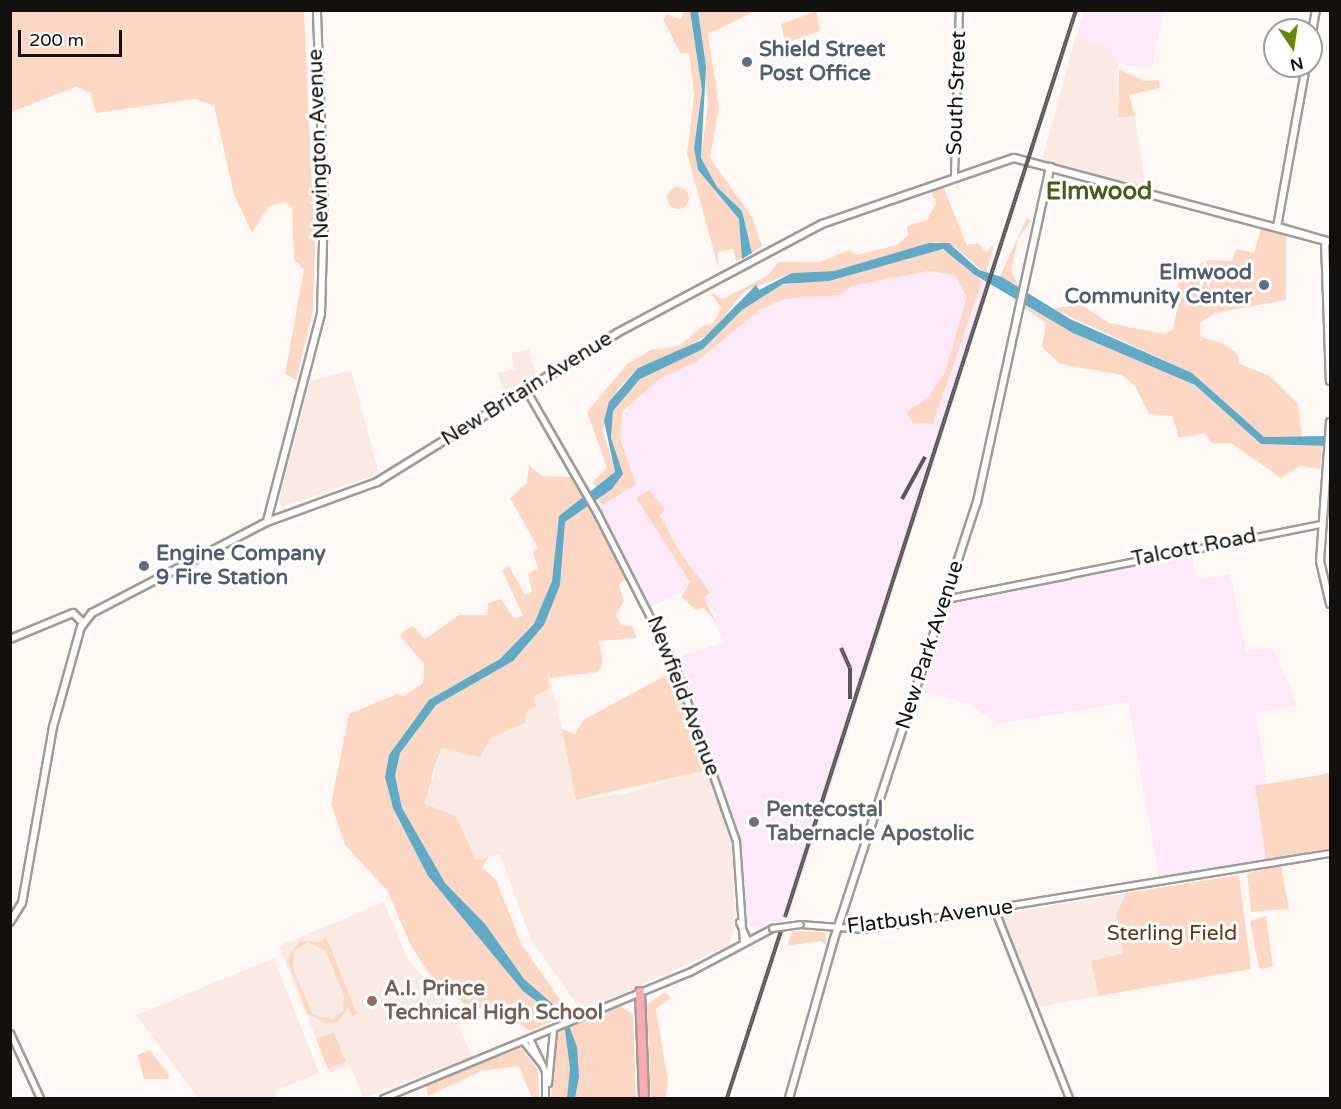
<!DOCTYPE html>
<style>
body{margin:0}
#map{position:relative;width:1341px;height:1109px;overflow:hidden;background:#fff8f5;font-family:"Varela Round",sans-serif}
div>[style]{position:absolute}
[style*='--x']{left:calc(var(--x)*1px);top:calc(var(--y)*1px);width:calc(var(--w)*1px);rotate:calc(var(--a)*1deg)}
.built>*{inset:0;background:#f9ebe3}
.industrial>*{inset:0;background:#fce9fa}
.green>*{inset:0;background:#fcd8c4}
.round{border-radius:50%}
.water>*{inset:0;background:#5fabc7}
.roads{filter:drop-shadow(2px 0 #a09b97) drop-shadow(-2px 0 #a09b97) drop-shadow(0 2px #a09b97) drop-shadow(0 -2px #a09b97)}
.tertiary>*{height:5px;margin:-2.5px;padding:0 2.5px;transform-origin:2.5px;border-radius:2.5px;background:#fff}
.secondary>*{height:6px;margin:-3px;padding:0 3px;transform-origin:3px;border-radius:3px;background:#fff}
.motorway>*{height:8px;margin:-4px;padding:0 4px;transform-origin:4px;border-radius:4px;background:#f8abb0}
.rail>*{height:4px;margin-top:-2px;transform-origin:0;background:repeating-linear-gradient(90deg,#fff 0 4.5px,#5a5655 0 9px);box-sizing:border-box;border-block:2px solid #5a5655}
.bridges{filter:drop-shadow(2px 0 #a09b97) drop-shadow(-2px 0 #a09b97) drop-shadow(0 2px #a09b97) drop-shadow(0 -2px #a09b97)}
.tertiary-bridge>*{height:5px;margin:-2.5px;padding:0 2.5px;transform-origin:2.5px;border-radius:2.5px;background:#fff}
.dots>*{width:16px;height:16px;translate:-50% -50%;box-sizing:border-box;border:3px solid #fff;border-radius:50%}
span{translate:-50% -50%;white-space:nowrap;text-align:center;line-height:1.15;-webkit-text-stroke:6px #fff;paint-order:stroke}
.service-label{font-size:21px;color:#4e5e75;font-weight:700}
.left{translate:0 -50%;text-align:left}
.right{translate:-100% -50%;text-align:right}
.street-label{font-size:21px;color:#131110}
.worship-label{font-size:21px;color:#5b616d;font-weight:700}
.park-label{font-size:21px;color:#6b330d}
.education-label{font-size:21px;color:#785e54;font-weight:700}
.quarter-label{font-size:24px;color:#475e16;font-weight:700}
.frame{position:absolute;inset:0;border:12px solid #131110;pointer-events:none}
.north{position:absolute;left:1263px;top:18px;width:60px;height:60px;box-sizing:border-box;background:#fff;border:2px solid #a1a09f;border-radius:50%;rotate:167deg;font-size:16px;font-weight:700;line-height:24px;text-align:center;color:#131110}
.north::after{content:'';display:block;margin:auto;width:21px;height:27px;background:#648705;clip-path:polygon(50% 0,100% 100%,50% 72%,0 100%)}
.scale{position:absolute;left:18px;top:30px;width:104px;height:27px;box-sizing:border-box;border:3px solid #131110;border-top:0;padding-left:8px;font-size:18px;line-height:21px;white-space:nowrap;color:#131110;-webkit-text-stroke:4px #fff;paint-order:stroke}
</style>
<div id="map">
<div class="built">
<div style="clip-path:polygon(1075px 39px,1108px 45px,1118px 64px,1118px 118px,1135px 116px,1146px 189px,1042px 160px)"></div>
<div style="clip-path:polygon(529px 349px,536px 376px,504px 396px,498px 373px,515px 369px,511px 353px)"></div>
<div style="clip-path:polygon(351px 370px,379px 474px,282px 507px,279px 500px,310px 381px)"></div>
<div style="clip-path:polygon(549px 672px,578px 800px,628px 793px,707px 768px,733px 846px,734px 932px,728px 946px,582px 1012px,531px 940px,500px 854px,476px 860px,456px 819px,425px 804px,442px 748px,482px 755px,491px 738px,527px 722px,527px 712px,536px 706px,534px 696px,547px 691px)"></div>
<div style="clip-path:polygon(1126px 893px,1116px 914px,1123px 953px,1091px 961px,1099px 996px,1038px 1007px,1002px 914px)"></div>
<div style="clip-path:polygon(384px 902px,408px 960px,451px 1007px,472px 1057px,363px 1098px,350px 1065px,330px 1073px,279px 946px)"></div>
<div style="clip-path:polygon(274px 958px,319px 1073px,275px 1091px,278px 1098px,198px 1098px,136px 1015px)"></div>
</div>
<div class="industrial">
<div style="clip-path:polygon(1084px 11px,1164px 11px,1152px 68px,1118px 64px,1108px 45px,1075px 39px)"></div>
<div style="clip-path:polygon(929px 271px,955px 275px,967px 290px,966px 305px,942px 378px,925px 401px,906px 413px,913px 422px,926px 424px,936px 418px,975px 291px,982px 278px,991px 282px,789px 919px,755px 928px,745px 925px,743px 914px,738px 836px,676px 658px,724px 642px,713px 620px,718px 617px,704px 599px,710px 592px,681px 554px,660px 515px,664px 508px,650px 490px,636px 498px,683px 570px,690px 584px,684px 590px,652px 607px,605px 521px,600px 504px,636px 485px,627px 471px,618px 422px,637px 396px,661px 378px,696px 362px,760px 310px,784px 299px,840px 295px,852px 286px)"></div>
<div style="clip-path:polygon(1191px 553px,1197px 580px,1230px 574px,1246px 651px,1272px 647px,1298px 705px,1255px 713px,1268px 784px,1255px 787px,1266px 859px,1159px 877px,1128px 702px,999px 724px,966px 703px,920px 691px,951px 604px)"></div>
</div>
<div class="green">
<div style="clip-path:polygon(11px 11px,304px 11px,315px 252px,313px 311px,296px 380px,285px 374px,304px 269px,294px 260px,292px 208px,286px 202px,269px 206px,252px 233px,234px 194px,214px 106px,195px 99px,96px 113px,90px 92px,76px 87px,11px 112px)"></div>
<div style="clip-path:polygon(684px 11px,690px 11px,702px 90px,694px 147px,698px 170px,739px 219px,742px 244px,742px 258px,736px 261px,733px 249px,718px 252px,719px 270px,687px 154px,694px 96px,690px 60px,688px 53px,680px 53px,663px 19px,667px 14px,681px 19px)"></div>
<div style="clip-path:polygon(698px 11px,756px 11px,708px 34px,719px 107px,710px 158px,752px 217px,762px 246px,752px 253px,742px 211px,717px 187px,701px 158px,708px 104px)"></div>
<div style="clip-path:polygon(816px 11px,820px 31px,785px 43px,781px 24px)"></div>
<div style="clip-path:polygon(1119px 69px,1144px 81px,1159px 80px,1160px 88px,1129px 95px,1135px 116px,1118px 118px)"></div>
<div style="clip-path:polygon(943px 186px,967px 245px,978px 243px,986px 252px,994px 244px,986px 274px,955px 247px,936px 242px,834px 271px,792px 273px,745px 291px,710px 333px,673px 356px,640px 366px,618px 389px,603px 430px,615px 472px,599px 487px,592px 483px,607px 468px,587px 412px,628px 363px,651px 350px,679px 346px,704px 325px,712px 326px,721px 308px,710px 292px,723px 299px,767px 276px,779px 262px,820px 262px,849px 250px,857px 255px,897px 245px,908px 235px,907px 226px,927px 220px,936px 203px,931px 191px)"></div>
<div class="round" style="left:667px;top:187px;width:22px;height:22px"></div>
<div style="clip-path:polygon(1027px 218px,1031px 221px,1018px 239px,1011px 271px,1020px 288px,1000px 276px)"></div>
<div style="clip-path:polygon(1261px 229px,1286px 235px,1286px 300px,1215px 313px,1200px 323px,1201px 337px,1222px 343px,1237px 353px,1240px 364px,1270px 376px,1298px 404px,1302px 438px,1264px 437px,1192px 373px,1053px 309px,1080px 304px,1109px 323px,1165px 334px,1173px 329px,1180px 294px,1175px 268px,1192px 269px,1208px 260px,1232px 261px,1236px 249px,1254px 253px)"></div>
<div style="clip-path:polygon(939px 249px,955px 254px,982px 281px,933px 424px,913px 423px,906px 412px,927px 399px,945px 372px,967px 297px,955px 275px,929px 271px,852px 286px,840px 295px,784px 299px,760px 310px,696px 362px,661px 378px,623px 411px,620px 438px,636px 485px,603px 504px,597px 501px,623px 474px,611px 438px,613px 411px,643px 376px,703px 349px,742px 310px,781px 285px,831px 280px)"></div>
<div style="clip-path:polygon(1026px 303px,1073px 333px,1195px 385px,1261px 444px,1322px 445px,1320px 469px,1300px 466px,1281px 478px,1231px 443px,1211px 443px,1205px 433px,1179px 438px,1172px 416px,1149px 414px,1135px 386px,1122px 375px,1060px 364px,1042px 347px,1046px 323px,1025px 308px)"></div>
<div style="clip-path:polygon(529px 465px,542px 476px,572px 477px,627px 577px,619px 585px,624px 601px,616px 615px,621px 625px,632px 626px,637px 638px,599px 641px,603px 664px,597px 672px,550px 678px,548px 673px,549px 690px,534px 696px,536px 706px,527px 712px,525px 723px,491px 738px,480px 757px,442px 748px,435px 765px,425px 804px,456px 816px,476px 860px,489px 857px,482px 867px,496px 880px,522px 945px,570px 1014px,530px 1031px,506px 1015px,465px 1004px,434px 981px,411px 946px,387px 890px,345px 845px,331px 804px,349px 714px,397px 694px,404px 696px,423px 683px,424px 664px,400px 636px,404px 631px,413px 626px,425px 639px,459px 615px,487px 615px,488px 603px,501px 599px,514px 618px,523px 616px,502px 570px,509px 566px,525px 595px,532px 591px,528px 574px,538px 568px,533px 553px,538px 548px,510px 498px,527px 483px)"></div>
<div style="clip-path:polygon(650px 490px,665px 510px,660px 515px,681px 554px,710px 592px,704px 598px,716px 622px,703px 608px,696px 610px,681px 597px,690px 582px,636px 498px)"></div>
<div style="clip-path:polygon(672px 672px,708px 770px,576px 800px,562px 729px,575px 734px,583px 720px)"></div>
<div style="clip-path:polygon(1330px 773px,1330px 848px,1266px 859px,1255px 786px)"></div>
<div style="clip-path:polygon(1281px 866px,1289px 909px,1251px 912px,1247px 873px)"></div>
<div style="clip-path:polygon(1239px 875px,1251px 969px,1099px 996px,1091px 961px,1123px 953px,1116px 914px,1126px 893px)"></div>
<div style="clip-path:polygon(1266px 916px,1273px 967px,1259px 969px,1250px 921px)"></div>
<div style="clip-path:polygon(792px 931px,825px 932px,827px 946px,821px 941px,787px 946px)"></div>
<div style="clip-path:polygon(evenodd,326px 936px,357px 1014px,352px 1016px,348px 1007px,339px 1021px,326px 1024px,307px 1013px,287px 959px,300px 941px,322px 942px,326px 936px,308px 942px,326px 951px,344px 996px,343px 1011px,333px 1019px,313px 1015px,293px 968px,294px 951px,308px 942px)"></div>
<div style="clip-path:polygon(665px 992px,671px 998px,656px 1009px,668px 1082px,666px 1098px,651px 1098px,647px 1004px)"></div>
<div style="clip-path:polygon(620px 1005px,633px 1015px,636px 1098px,551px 1098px,555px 1032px)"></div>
<div style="clip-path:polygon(334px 1032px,346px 1062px,328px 1069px,316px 1039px)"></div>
<div style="clip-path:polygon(521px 1048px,538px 1070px,539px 1098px,532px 1098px,519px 1066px,482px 1071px,428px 1096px,426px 1085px)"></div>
<div style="clip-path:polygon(150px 1050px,169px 1075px,169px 1079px,144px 1079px,137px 1055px)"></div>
</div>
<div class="water">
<div style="clip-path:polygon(690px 11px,698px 11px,706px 67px,701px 158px,717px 187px,742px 211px,752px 253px,742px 259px,739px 219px,698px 170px,694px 148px,702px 90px)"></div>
<div style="clip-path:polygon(929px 243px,949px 243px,979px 270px,1002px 277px,1070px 319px,1192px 373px,1264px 437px,1323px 436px,1330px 437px,1330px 446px,1261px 444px,1195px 385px,1073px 333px,975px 275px,943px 249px,829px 281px,783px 284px,742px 310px,703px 349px,640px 379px,613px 411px,611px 438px,623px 474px,612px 489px,565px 522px,560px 585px,544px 625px,513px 661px,436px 705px,400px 753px,395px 776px,402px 808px,445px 883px,485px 924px,524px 979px,565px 1015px,577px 1047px,579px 1077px,575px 1098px,567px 1098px,570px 1069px,565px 1030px,552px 1013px,523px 991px,428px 876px,393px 808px,385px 777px,389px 755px,429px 700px,500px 659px,534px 624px,552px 581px,559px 516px,615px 472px,604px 421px,609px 402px,638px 368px,702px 340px,756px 285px,759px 290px,792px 273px,834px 271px)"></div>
</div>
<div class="roads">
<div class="tertiary">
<div style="--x:954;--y:175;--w:165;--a:-88.3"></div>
<div style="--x:526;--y:390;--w:142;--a:60"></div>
<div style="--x:597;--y:513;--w:169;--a:63"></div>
<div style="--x:674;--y:664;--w:188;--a:70.7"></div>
<div style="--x:736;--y:841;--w:100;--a:86"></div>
<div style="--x:945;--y:599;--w:382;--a:-11.3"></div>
<div style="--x:945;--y:599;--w:125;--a:-11"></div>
<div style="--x:995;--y:911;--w:201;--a:68.4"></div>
<div style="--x:739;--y:922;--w:19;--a:65"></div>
<div style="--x:800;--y:924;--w:65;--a:4.4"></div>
<div style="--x:865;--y:929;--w:471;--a:-9.3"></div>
<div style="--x:10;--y:1033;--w:72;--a:65.2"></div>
<div style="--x:529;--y:1038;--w:37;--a:64"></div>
<div style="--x:545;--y:1071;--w:27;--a:90"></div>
<div style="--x:523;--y:1041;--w:28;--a:51"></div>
<div style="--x:548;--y:1083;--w:53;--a:-84.6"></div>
<div style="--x:383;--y:1098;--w:331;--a:-22.4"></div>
<div style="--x:689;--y:972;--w:94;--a:-27.9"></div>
</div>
<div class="secondary">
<div style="--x:1311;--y:38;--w:28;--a:-80"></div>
<div style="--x:1047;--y:184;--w:17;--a:-80"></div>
<div style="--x:1277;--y:227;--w:164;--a:-79.8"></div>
<div style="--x:1278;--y:227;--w:54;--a:16.1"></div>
<div style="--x:1325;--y:241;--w:140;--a:88"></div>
<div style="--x:1330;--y:422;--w:139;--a:94.1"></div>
<div style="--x:1320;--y:561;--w:44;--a:76.9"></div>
<div style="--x:267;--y:521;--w:214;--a:-75.4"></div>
<div style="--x:321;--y:314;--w:110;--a:-88.4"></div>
<div style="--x:324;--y:204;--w:194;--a:-92.1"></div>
<div style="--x:10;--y:639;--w:68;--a:-22.4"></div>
<div style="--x:73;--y:613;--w:14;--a:45"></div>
<div style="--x:10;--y:922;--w:22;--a:-58"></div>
<div style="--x:22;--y:903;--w:179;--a:-80"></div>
<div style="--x:53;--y:727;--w:104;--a:-74.4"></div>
<div style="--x:81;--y:627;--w:18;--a:-52"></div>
<div style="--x:92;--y:613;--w:197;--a:-27.5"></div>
<div style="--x:267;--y:522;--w:117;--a:-20"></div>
<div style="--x:377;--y:482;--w:282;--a:-31.8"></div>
<div style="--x:617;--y:333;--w:232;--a:-28"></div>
<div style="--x:822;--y:224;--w:203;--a:-19"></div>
<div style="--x:1014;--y:158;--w:322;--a:14.9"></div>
<div style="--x:789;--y:1098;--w:165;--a:-74.2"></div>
<div style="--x:834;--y:939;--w:460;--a:-71.9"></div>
<div style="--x:977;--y:502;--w:343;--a:-77.7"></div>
</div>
<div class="motorway">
<div style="--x:640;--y:992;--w:106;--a:87.8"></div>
</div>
</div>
<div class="rail">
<div style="--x:902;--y:499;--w:48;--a:-61.3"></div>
<div style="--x:841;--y:648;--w:22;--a:66"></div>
<div style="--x:850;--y:668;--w:31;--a:90"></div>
<div style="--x:785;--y:917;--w:953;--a:-72.21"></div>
<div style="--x:727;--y:1098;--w:176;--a:-72.1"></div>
</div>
<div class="bridges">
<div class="tertiary-bridge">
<div style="--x:772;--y:928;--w:28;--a:-8"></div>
</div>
</div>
<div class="dots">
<div style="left:747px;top:62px;background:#5c6f8a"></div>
<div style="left:1264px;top:285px;background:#5c6f8a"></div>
<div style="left:144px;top:566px;background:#5c6f8a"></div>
<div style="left:754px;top:822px;background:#6b7280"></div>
<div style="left:372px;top:1001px;background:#8d6e63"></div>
</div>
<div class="service-label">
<span class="left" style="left:759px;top:62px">Shield Street<br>Post Office</span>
<span class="right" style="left:1252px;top:285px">Elmwood<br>Community Center</span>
<span class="left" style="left:156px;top:566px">Engine Company<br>9 Fire Station</span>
</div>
<div class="street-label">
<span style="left:957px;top:93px;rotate:-88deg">South Street</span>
<span style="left:319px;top:144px;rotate:-92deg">Newington Avenue</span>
<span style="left:527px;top:389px;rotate:-32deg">New Britain Avenue</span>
<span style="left:1194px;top:548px;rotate:-11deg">Talcott Road</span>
<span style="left:930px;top:645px;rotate:-72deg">New Park Avenue</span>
<span style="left:683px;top:696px;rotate:69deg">Newfield Avenue</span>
<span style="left:930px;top:917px;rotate:-7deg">Flatbush Avenue</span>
</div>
<div class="worship-label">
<span class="left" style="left:766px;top:822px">Pentecostal<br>Tabernacle Apostolic</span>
</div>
<div class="park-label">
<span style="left:1172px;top:934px">Sterling Field</span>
</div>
<div class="education-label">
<span class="left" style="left:384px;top:1001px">A.I. Prince<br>Technical High School</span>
</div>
<div class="quarter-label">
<span style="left:1099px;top:192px">Elmwood</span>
</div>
<div class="frame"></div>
<div class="north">N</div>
<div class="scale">200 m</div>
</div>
